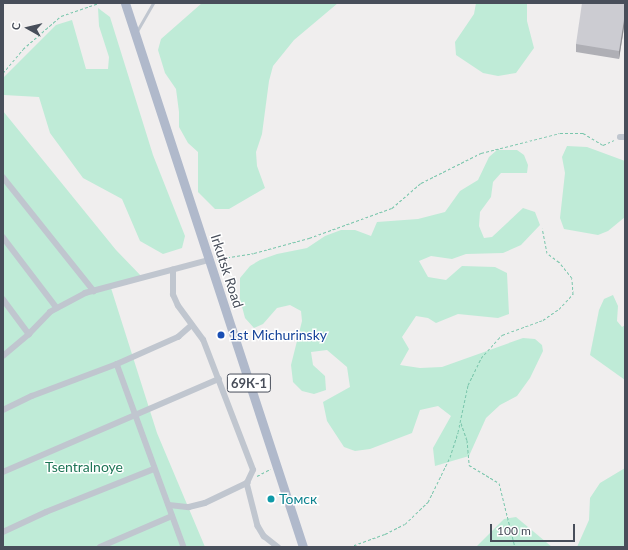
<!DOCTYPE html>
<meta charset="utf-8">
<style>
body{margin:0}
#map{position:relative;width:628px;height:550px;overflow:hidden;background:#f0eeee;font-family:Lato,sans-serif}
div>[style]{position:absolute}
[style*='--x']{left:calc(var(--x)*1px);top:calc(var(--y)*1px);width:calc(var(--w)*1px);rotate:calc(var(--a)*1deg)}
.green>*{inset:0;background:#bfebd7}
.path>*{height:1px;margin-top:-0.5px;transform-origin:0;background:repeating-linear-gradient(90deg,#7ac6ac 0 3px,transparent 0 5px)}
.service>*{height:2.5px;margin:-1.25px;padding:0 1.25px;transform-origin:1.25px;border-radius:1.25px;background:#c0c6cf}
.minor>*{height:5.5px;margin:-2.75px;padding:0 2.75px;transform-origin:2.75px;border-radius:2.75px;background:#c0c6cf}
.primary>*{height:9px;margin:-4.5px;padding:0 4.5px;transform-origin:4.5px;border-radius:4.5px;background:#b0b9cb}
.wall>*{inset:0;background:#afafb5}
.shaded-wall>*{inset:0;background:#8f8f93}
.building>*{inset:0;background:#ccccd2}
.dots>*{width:11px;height:11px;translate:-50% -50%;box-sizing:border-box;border:2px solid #fff;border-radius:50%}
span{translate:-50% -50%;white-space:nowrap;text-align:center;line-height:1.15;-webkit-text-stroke:3px #fff;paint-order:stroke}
.shield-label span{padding:1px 3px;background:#fff;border:1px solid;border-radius:3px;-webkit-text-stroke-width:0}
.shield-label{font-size:13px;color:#484e5a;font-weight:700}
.street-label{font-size:14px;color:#484e5a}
.transit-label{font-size:14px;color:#164399}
.left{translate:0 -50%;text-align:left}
.park-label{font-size:14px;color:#1e7556}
.culture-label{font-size:14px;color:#0d838f}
.frame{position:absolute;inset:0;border:4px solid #484e5a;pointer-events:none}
.north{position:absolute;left:8px;top:8px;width:40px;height:40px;-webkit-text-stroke:3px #fff;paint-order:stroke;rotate:278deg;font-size:11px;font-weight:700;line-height:16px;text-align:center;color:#484e5a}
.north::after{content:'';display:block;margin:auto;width:14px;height:18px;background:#484e5a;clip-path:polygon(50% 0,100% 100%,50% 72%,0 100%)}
.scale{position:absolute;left:490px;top:524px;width:85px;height:18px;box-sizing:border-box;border:2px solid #484e5a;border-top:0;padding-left:5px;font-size:12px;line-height:14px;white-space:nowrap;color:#484e5a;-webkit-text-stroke:3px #fff;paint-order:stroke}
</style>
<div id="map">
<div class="green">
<div style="clip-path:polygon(202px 3px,338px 3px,294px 40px,273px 66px,269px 81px,262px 134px,256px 152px,257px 166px,265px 188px,229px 209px,215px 209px,198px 192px,198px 152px,188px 143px,179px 127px,179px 112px,176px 89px,165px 73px,158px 50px,161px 39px)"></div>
<div style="clip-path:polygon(476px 3px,527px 3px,527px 21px,534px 48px,516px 73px,498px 76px,483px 73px,456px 55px,455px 42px,474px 14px)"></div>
<div style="clip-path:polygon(98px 8px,110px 17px,153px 155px,185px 236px,182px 248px,163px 254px,140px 241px,122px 199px,83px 178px,50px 133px,39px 97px,4px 95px,4px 77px,56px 25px,72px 20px,86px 69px,108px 69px,109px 57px,99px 26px)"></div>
<div style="clip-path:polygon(3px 111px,116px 250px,143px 278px,111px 288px,157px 433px,205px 547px,3px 547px)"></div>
<div style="clip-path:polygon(567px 146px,587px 147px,625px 161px,625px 217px,608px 231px,598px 235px,564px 229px,560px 218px,565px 173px,562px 157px)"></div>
<div style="clip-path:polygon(497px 150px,517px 150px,524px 155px,528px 165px,527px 173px,501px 173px,493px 182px,491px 197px,480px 212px,479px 226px,484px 238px,492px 237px,523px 208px,535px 212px,540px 225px,521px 245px,503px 253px,466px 254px,452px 259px,431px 256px,419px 261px,428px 277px,446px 280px,462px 266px,495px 267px,507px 273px,509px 314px,498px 318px,458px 314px,436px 323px,428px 318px,416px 316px,402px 337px,409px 349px,400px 365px,420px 368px,442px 367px,523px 338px,535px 339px,542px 345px,543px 351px,530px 378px,517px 396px,500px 405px,486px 418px,469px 456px,435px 466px,433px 448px,451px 416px,438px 406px,420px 410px,412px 433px,370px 449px,355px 451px,344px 447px,327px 421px,323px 402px,350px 387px,347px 367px,327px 350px,311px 352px,313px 365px,325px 376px,326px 390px,314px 394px,302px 391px,293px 382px,291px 365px,302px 321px,301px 311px,290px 305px,277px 308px,263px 324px,254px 328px,245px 318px,240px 299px,240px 278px,250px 266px,260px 260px,277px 254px,307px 248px,325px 236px,341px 230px,355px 230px,371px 236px,377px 222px,418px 219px,445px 212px,460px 191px,478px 180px,489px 157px)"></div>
<div style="clip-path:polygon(613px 295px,618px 306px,617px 321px,622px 327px,625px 325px,625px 380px,590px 355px,599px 310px,604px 299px)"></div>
<div style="clip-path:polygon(625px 468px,625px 547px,577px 547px,589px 520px,590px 498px,600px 483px)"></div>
<div style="clip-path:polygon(516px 517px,552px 547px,476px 547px,504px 519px)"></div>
</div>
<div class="path">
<div style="--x:3;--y:73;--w:31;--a:-50"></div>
<div style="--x:23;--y:49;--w:50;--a:-41"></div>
<div style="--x:61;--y:16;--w:40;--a:-18.9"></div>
<div style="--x:217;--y:259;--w:37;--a:-9"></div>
<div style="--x:254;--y:253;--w:57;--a:-15.3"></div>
<div style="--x:309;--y:238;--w:88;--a:-19.9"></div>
<div style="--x:392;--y:208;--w:38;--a:-41"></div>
<div style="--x:421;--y:183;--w:67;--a:-26.6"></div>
<div style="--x:481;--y:153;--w:81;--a:-14.2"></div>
<div style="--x:560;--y:133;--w:23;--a:0"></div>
<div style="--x:583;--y:133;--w:23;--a:31"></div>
<div style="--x:603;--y:145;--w:12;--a:-24"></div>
<div style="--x:461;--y:423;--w:18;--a:71"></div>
<div style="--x:467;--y:440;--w:25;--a:85"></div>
<div style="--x:469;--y:465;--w:35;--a:31"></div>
<div style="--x:499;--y:483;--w:66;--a:76"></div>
<div style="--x:257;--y:476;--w:15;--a:-28"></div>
<div style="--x:349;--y:547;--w:38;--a:-20"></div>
<div style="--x:385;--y:534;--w:22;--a:-27"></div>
<div style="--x:405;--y:524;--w:32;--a:-44"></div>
<div style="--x:428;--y:502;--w:50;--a:-63.9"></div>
<div style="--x:450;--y:457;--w:26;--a:-72"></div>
<div style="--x:458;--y:432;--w:48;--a:-78"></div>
<div style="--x:468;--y:385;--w:30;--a:-64"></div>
<div style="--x:481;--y:358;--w:31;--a:-48"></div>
<div style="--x:502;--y:335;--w:44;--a:-20.1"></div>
<div style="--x:543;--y:320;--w:19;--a:-35"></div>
<div style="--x:559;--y:309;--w:21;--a:-47"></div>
<div style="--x:573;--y:294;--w:16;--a:-94"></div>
<div style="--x:572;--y:278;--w:21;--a:-129"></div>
<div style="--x:559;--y:262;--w:15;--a:-143"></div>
<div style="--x:547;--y:253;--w:25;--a:-101"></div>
</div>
<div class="service">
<div style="--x:137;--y:31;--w:32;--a:-60"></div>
</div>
<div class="minor">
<div style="--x:620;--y:137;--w:5;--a:0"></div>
<div style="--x:3;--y:177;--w:146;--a:51.4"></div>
<div style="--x:3;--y:237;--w:89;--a:52.7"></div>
<div style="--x:3;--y:299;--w:44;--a:53.4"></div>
<div style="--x:3;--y:356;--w:34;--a:-40"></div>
<div style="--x:29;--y:334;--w:30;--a:-46"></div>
<div style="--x:50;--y:312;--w:40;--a:-28"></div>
<div style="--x:85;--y:293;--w:128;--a:-14.9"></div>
<div style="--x:117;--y:364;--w:195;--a:69.9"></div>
<div style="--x:3;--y:410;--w:32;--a:-26"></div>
<div style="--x:32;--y:396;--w:91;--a:-20.6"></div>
<div style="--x:117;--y:364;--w:67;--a:-23.9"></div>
<div style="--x:178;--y:337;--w:18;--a:-41"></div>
<div style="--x:3;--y:472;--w:235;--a:-23.3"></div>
<div style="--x:247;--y:483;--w:44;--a:75.7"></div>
<div style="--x:258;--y:526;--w:12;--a:59"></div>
<div style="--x:264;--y:536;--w:18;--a:38"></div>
<div style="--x:169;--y:505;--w:20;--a:6"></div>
<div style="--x:189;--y:507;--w:16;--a:-14"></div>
<div style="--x:205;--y:503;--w:47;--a:-25.5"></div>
<div style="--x:247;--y:483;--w:14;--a:-65"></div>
<div style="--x:253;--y:470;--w:139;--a:-111"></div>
<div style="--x:203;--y:340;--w:42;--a:-126.3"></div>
<div style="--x:178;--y:306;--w:12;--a:-114"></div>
<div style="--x:173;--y:295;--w:25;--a:-90"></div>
<div style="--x:3;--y:532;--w:47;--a:-24.9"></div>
<div style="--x:46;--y:512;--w:116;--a:-21.7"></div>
<div style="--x:100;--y:547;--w:78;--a:-23.3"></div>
</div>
<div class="primary">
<div style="--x:125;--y:3;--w:572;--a:71.88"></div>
</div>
<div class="wall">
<div style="clip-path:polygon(625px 3px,625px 21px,619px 59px,576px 52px,576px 44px)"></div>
</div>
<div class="shaded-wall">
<div style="clip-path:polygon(625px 13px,625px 21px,619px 59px,619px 51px)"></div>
</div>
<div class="building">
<div style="clip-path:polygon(582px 3px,625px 3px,625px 13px,619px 51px,576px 44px)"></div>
</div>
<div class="dots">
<div style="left:221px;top:335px;background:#1a4fb4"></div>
<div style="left:271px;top:499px;background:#0f9aa8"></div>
</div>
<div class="shield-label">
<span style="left:249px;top:383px">69К-1</span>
</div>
<div class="street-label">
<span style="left:227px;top:271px;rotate:72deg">Irkutsk Road</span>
</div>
<div class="transit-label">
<span class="left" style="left:229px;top:335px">1st Michurinsky</span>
</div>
<div class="park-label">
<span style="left:84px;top:467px">Tsentralnoye</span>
</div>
<div class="culture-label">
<span class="left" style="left:279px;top:499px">Томск</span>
</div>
<div class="frame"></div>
<div class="north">С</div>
<div class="scale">100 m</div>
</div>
